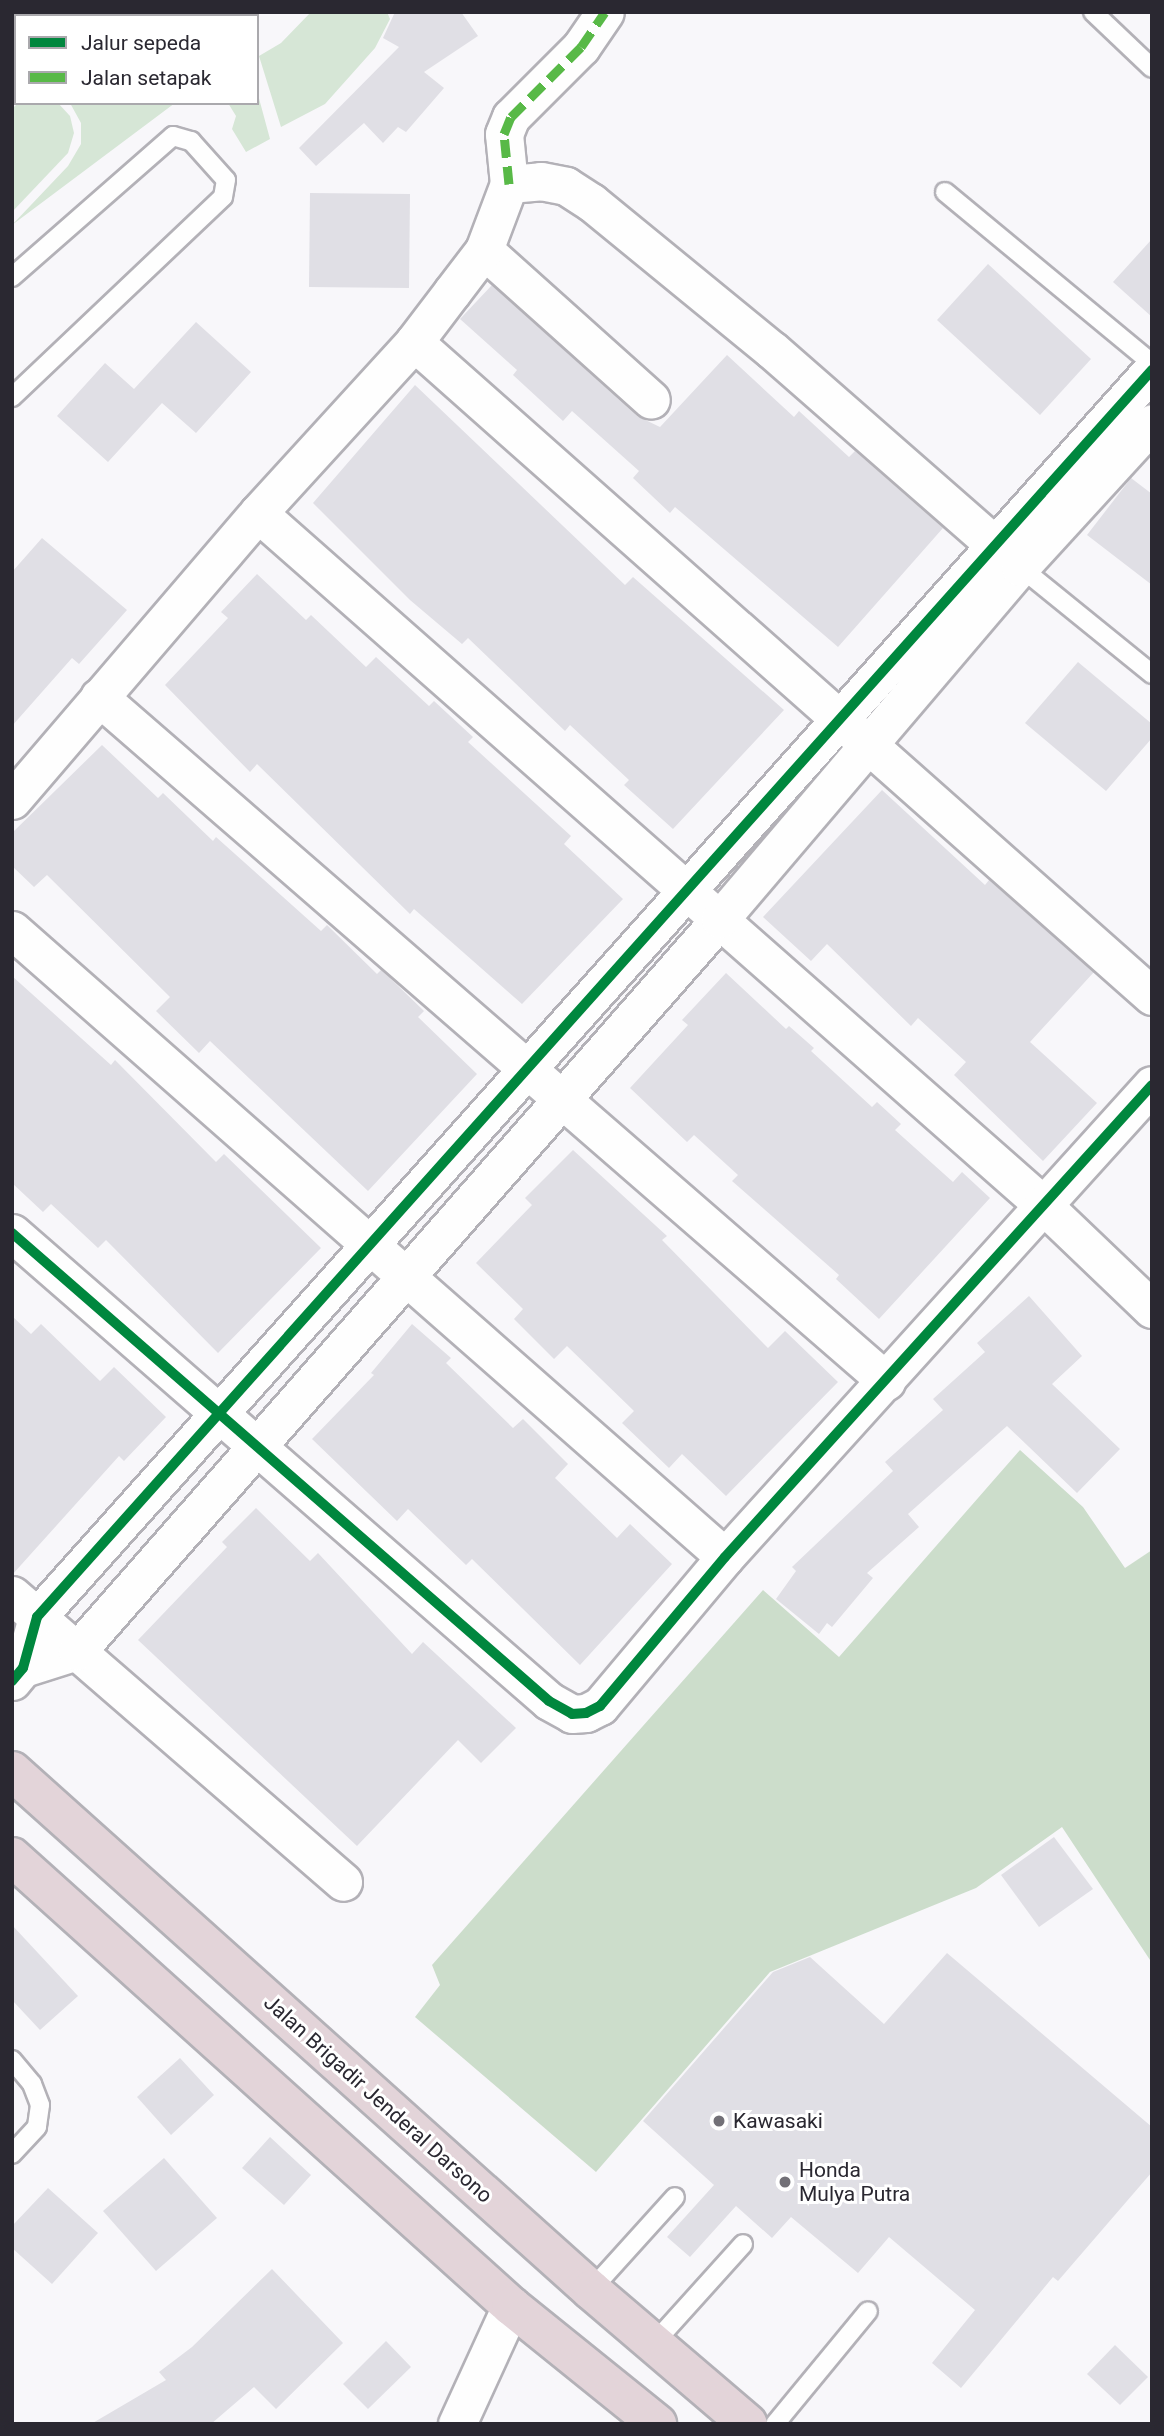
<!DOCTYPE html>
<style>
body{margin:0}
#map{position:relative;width:1164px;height:2436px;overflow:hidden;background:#f8f7fa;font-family:Roboto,sans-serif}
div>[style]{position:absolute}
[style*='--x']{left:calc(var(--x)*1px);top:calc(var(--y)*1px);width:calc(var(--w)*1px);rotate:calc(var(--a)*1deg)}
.green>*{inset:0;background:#d6e6d6}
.forest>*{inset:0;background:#ccddcb}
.water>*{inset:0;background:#becce8}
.building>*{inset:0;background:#e0dfe5}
.roads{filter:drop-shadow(2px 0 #b3b1b7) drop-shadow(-2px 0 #b3b1b7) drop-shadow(0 2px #b3b1b7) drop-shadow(0 -2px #b3b1b7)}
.lane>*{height:18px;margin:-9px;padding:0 9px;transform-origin:9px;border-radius:9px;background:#fefefe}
.street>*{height:37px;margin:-18.5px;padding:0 18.5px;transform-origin:18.5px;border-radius:18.5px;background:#fefefe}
.highway>*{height:38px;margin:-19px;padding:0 19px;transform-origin:19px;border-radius:19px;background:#e3d4d9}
.quiet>*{height:9px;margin-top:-4.5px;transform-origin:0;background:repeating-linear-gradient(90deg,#58b947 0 18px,transparent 0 27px)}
.cycleway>*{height:10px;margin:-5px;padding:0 5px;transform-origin:5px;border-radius:5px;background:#00873e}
.dots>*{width:19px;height:19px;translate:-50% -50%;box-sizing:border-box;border:4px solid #fff;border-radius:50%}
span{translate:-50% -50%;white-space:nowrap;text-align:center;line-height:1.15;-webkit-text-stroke:6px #fff;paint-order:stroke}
.street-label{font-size:21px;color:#2a2831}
.poi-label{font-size:21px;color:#2a2831}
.left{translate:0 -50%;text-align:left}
.frame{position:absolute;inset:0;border:14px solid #2a2831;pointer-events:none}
.legend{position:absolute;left:14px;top:14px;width:245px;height:91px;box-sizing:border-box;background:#fff;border:2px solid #aaa9ad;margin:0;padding:9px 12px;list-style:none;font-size:21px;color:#2a2831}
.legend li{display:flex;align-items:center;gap:14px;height:35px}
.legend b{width:35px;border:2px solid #aaa9ad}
</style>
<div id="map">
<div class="green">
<div style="clip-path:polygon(311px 12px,387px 12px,390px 19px,375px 48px,325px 104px,281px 127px,259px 56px,281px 43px)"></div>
<div style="clip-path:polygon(257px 91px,270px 139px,246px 152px,232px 129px,236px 116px,228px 103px,257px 103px)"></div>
<div style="clip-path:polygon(18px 103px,58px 103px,70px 116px,74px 133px,68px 153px,12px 212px,12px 109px)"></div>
<div style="clip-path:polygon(70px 103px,175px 103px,12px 225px,68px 166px,81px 144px,81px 123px)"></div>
</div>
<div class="forest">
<div style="clip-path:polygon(1020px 1450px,1083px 1507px,1125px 1568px,1152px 1550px,1152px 1963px,1062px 1827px,976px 1888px,770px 1972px,596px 2172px,415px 2017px,440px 1985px,432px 1965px,763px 1590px,839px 1657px)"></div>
</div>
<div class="water">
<div style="clip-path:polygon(143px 12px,247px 12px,249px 16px,148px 16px)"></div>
</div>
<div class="building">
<div style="clip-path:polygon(395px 12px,461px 12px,478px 36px,424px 72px,444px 88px,406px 132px,398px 127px,383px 143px,364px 123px,316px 166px,299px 148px,399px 47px,383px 38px)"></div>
<div style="clip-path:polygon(310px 193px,410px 194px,409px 288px,309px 287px)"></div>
<div style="clip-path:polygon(1152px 239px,1152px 317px,1113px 282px)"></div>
<div style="clip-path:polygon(988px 264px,1091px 359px,1040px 415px,937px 320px)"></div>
<div style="clip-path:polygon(492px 285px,637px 416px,660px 427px,727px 355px,794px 417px,799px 411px,849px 457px,855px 451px,943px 528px,838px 647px,675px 507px,670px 513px,633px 478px,639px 471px,572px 411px,563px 421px,513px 375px,517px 370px,460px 319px)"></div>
<div style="clip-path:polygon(196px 322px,251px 372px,196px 433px,162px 403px,108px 462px,57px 416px,105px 363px,134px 389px)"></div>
<div style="clip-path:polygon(415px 385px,625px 585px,633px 577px,784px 710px,673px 829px,624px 785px,629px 780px,570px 725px,565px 731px,468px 638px,462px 644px,410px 600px,313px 503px)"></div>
<div style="clip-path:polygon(1131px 478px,1152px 494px,1152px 585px,1087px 535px)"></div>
<div style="clip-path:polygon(42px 538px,127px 610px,79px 664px,72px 658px,12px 726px,12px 572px)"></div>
<div style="clip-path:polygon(257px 574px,306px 620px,311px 615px,366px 667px,376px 657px,429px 706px,434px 701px,473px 737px,468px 742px,571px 836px,564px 844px,623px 899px,522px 1004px,414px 909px,410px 914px,257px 764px,250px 772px,165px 685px,228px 618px,221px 612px)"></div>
<div style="clip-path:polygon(1078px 662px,1152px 724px,1152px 738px,1106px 791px,1025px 723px)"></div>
<div style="clip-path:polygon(102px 745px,158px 798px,163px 793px,213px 841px,216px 837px,321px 931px,327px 925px,377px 974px,381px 970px,390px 978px,424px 1011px,418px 1017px,477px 1074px,368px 1191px,210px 1041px,199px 1053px,156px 1011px,170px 997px,47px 875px,34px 887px,12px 866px,12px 833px)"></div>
<div style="clip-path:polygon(882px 790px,985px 885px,989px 880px,1094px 972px,1030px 1042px,1097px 1103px,1043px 1161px,954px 1075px,966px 1062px,918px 1018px,911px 1026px,827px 944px,811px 961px,763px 917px)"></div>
<div style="clip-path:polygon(726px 973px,786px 1029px,789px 1026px,814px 1048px,811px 1051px,872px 1107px,877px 1102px,901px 1124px,895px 1130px,953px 1182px,962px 1172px,990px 1198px,879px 1319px,836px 1279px,839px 1275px,732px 1181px,738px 1175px,694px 1135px,687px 1142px,630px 1088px,688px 1025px,682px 1020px)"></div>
<div style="clip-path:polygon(12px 976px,111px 1065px,115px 1060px,216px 1162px,224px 1154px,321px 1248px,218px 1353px,106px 1240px,98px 1248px,51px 1204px,43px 1212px,12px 1183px)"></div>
<div style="clip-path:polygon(573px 1150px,667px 1236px,662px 1240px,768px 1348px,785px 1331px,838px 1382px,726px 1496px,682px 1454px,669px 1468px,622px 1423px,634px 1411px,567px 1346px,554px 1359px,514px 1319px,523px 1309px,476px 1263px,532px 1205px,525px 1198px)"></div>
<div style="clip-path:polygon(1029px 1296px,1082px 1356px,1052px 1384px,1120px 1449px,1077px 1493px,1007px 1426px,908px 1514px,919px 1527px,867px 1573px,873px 1578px,832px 1627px,827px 1623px,819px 1634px,776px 1599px,796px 1571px,792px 1567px,893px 1471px,885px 1462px,943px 1410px,933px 1399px,985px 1352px,977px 1343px)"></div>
<div style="clip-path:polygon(12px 1316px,31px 1334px,41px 1324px,100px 1381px,114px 1367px,166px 1417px,124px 1461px,119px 1456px,12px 1575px)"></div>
<div style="clip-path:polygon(412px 1324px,451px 1358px,446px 1363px,513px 1428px,523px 1419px,568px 1464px,555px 1478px,617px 1538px,630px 1524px,672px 1564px,580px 1665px,472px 1559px,466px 1565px,408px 1509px,397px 1521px,312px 1439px,374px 1375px,371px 1373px)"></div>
<div style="clip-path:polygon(256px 1508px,310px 1561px,318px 1553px,412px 1654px,423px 1642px,516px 1728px,481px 1763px,458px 1740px,357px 1846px,138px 1640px,227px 1547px,222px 1542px)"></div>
<div style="clip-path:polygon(1054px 1837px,1093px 1889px,1039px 1927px,1001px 1875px)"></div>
<div style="clip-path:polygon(12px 1925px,78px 1996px,40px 2030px,12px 2000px)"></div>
<div style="clip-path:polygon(947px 1953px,1152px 2127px,1152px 2172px,1058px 2281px,1053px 2277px,961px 2388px,932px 2363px,975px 2310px,889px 2237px,858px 2273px,791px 2217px,772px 2238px,736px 2206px,690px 2257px,667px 2237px,714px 2185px,643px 2121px,773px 1972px,810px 1957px,884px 2024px)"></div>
<div style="clip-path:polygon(180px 2058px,214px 2095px,171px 2135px,137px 2097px)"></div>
<div style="clip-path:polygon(270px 2137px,311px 2175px,284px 2205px,242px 2168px)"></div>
<div style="clip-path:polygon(164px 2158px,217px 2218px,156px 2271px,103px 2211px)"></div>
<div style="clip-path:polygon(48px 2188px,98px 2233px,52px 2284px,12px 2248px,12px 2226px)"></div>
<div style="clip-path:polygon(272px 2269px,343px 2343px,276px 2409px,254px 2387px,211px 2424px,91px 2424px,166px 2380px,159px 2372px,192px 2347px)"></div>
<div style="clip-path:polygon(386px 2341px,411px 2367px,368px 2409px,343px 2384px)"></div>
<div style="clip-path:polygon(1115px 2345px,1148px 2377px,1120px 2405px,1087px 2374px)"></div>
</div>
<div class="roads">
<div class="lane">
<div style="--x:1093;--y:12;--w:81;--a:43.5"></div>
<div style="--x:945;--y:192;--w:268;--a:39.6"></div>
<div style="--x:12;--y:277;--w:214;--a:-41.2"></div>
<div style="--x:173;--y:136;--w:19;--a:16"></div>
<div style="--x:191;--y:141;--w:52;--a:48.1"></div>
<div style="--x:226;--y:180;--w:17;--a:100"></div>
<div style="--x:223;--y:197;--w:291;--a:136.5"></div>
<div style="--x:1020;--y:567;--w:170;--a:39"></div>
<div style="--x:12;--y:2060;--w:31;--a:50"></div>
<div style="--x:32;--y:2084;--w:22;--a:69"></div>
<div style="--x:40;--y:2105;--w:22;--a:98"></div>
<div style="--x:37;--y:2127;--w:37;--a:133"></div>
<div style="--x:591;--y:2290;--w:125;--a:-47.9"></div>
<div style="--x:654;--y:2343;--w:133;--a:-48"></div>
<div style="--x:775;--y:2424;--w:146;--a:-50.5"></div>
</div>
<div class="street">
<div style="--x:509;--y:184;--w:32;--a:-5"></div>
<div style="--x:541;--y:181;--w:25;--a:11"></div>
<div style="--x:566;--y:186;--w:30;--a:33"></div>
<div style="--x:591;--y:202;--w:234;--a:39.3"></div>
<div style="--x:772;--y:350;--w:322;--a:41.2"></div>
<div style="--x:484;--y:250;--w:224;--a:41.9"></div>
<div style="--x:414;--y:342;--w:986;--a:41.55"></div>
<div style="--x:258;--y:513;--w:1045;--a:41.39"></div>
<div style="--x:1042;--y:1204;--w:152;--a:43.7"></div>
<div style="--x:99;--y:697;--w:1043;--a:40.99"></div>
<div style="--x:12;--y:800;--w:378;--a:-49.4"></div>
<div style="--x:258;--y:513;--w:231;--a:-47.6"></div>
<div style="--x:414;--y:342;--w:63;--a:-52.8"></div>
<div style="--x:452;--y:292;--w:53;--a:-52.7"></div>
<div style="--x:484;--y:250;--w:71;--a:-69.3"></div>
<div style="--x:509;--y:184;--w:50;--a:-95.7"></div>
<div style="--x:504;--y:134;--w:18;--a:-68"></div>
<div style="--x:511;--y:117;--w:99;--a:-45"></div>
<div style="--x:581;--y:47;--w:42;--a:-55.6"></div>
<div style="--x:12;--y:930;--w:949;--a:41.33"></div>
<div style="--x:12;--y:1233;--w:712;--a:41.07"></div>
<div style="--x:549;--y:1701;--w:26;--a:29"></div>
<div style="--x:572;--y:1714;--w:14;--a:-4"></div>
<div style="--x:586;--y:1713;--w:16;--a:-27"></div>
<div style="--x:600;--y:1706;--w:194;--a:-50"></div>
<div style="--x:725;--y:1557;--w:636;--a:-47.87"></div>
<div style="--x:12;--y:1595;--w:438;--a:40.9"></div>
<div style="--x:23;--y:1668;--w:57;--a:-17.5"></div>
<div style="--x:77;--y:1651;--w:974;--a:-48.7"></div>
<div style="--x:720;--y:919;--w:462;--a:-49.6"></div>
<div style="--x:1020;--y:567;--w:195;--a:-47.5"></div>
<div style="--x:12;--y:1681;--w:17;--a:-50"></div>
<div style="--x:23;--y:1668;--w:53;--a:-74.6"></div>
<div style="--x:37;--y:1617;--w:1673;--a:-48.2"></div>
<div style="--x:457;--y:2424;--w:130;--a:-65.4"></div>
</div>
<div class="highway">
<div style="--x:12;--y:1771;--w:778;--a:41.87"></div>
<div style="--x:591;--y:2290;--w:206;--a:40.5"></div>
<div style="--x:12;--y:1857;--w:671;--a:41.98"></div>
<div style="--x:511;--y:2306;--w:188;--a:38.9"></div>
</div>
</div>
<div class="quiet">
<div style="--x:509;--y:184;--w:50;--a:-95.7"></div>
<div style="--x:504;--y:134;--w:18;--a:-68"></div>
<div style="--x:511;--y:117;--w:99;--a:-45"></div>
<div style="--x:581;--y:47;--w:42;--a:-55.6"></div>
</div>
<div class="cycleway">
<div style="--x:12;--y:1233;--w:712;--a:41.07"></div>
<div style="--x:549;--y:1701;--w:26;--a:29"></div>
<div style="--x:572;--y:1714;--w:14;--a:-4"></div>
<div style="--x:586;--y:1713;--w:16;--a:-27"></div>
<div style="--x:600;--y:1706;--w:194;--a:-50"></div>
<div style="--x:725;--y:1557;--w:636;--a:-47.87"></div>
<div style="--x:12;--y:1681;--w:17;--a:-50"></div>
<div style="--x:23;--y:1668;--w:53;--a:-74.6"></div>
<div style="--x:37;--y:1617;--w:1673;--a:-48.2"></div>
</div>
<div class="dots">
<div style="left:719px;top:2121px;background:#727077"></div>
<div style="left:785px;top:2182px;background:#727077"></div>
</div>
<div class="street-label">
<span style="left:378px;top:2099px;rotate:42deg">Jalan Brigadir Jenderal Darsono</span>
</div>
<div class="poi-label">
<span class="left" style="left:733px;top:2121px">Kawasaki</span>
<span class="left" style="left:799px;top:2182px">Honda<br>Mulya Putra</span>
</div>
<div class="frame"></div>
<ul class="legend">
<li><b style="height:9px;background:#00873e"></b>Jalur sepeda</li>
<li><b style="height:9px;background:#58b947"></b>Jalan setapak</li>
</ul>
</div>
